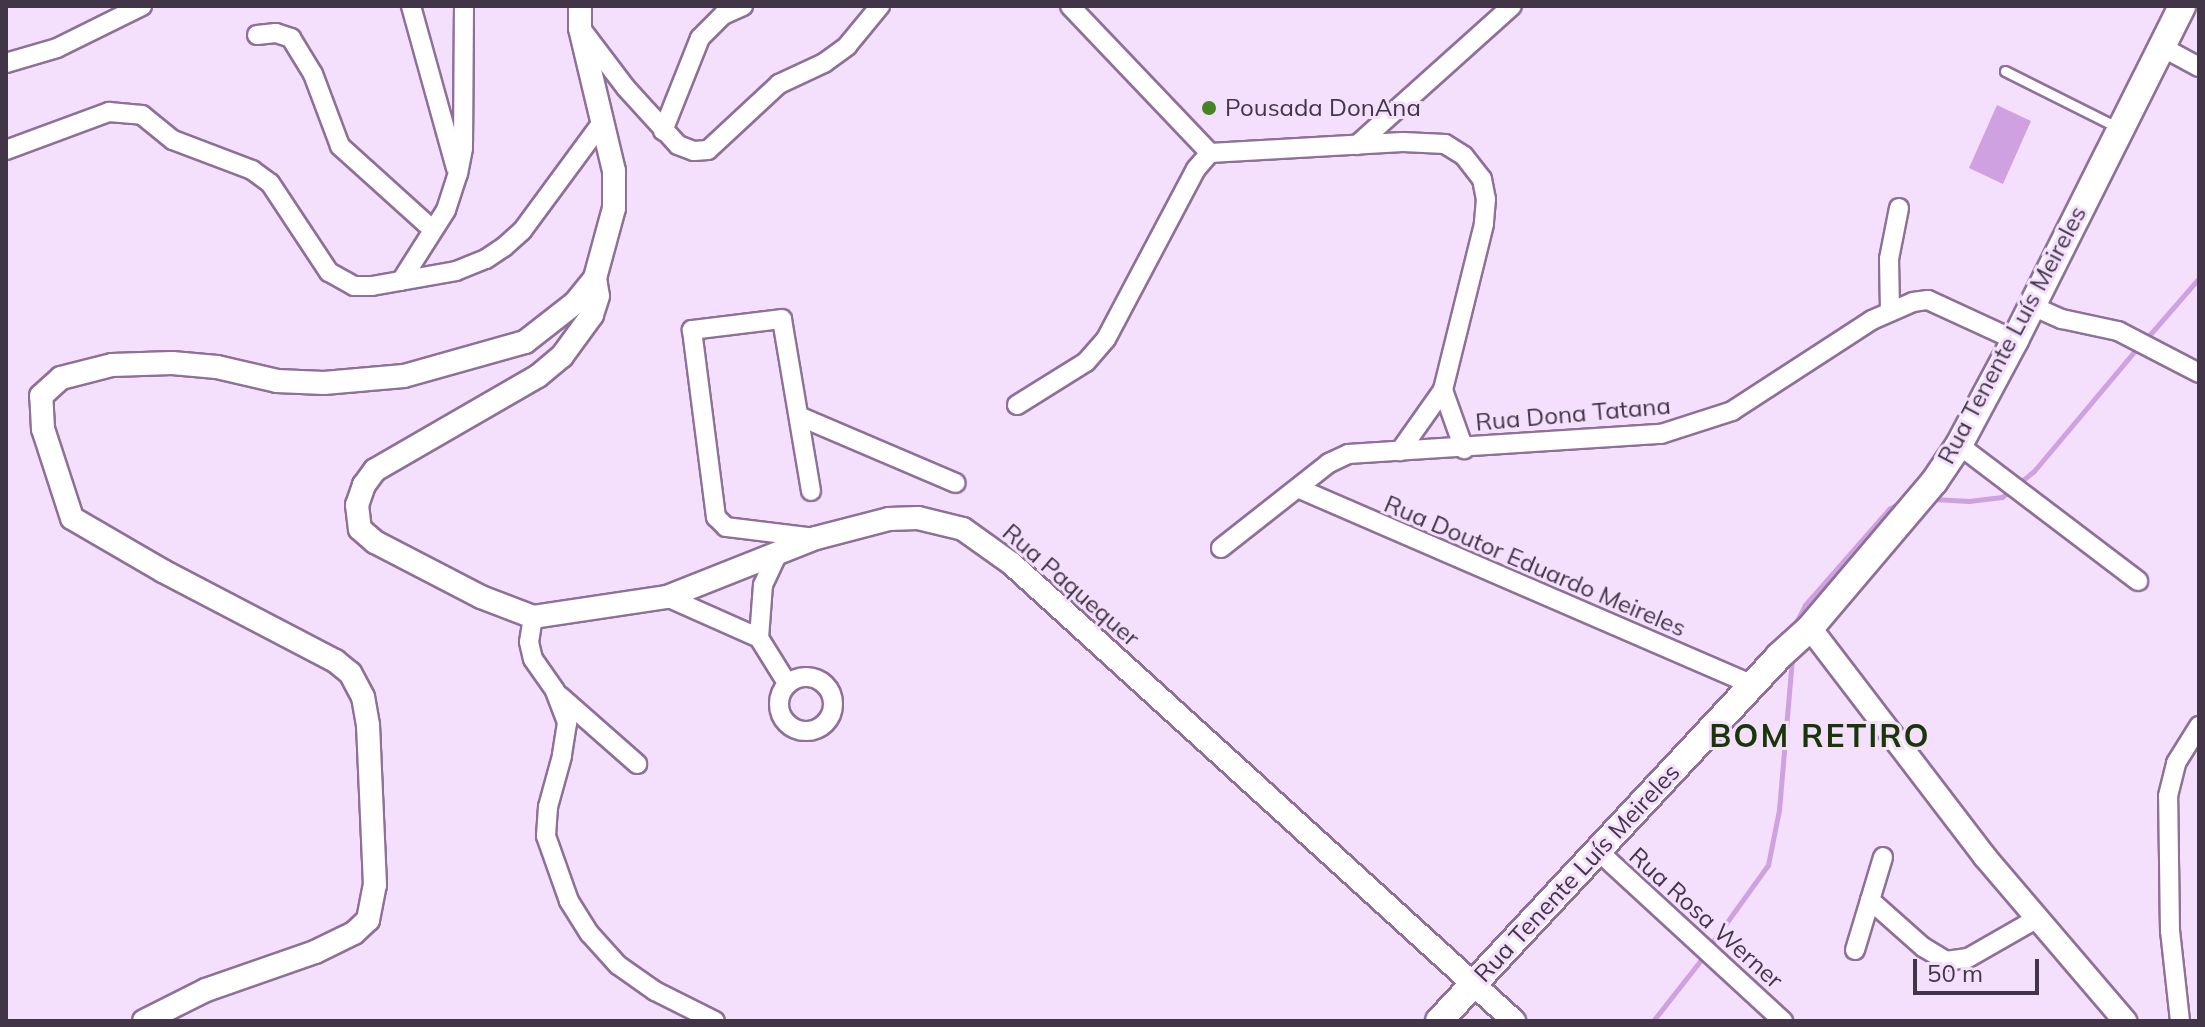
<!DOCTYPE html>
<meta charset="utf-8">
<style>
body{margin:0}
#map{position:relative;width:2205px;height:1027px;overflow:hidden;background:#f4e0fc;font-family:Mulish,sans-serif}
div>[style]{position:absolute}
[style*='--x']{left:calc(var(--x)*1px);top:calc(var(--y)*1px);width:calc(var(--w)*1px);rotate:calc(var(--a)*1deg)}
.water>*{inset:0;background:#cfa1e0}
.stream>*{height:5px;margin:-2.5px;padding:0 2.5px;transform-origin:2.5px;border-radius:2.5px;background:#cfa1e0}
.roads{filter:drop-shadow(2px 0 #8e7099) drop-shadow(-2px 0 #8e7099) drop-shadow(0 2px #8e7099) drop-shadow(0 -2px #8e7099)}
.service>*{height:9px;margin:-4.5px;padding:0 4.5px;transform-origin:4.5px;border-radius:4.5px;background:#fff}
.minor>*{height:18px;margin:-9px;padding:0 9px;transform-origin:9px;border-radius:9px;background:#fff}
.minor>.ring{margin:-9px;padding:0;box-sizing:content-box;background:none;border:18px solid #fff;border-radius:50%}
.tertiary>*{height:22px;margin:-11px;padding:0 11px;transform-origin:11px;border-radius:11px;background:#fff}
.secondary>*{height:26px;margin:-13px;padding:0 13px;transform-origin:13px;border-radius:13px;background:#fff}
.dots>*{width:22px;height:22px;translate:-50% -50%;box-sizing:border-box;border:4px solid #f4e0fc;border-radius:50%}
span{translate:-50% -50%;white-space:nowrap;text-align:center;line-height:1.15;-webkit-text-stroke:6px #f4e0fc;paint-order:stroke}
.poi-label{font-size:24px;color:#423547}
.left{translate:0 -50%;text-align:left}
.street-label{font-size:24px;color:#423547}
.district-label{font-size:32px;color:#183607;font-weight:700;letter-spacing:2px}
.frame{position:absolute;inset:0;border:8px solid #423547;pointer-events:none}
.scale{position:absolute;left:1913px;top:959px;width:126px;height:36px;box-sizing:border-box;border:4px solid #423547;border-top:0;padding-left:10px;font-size:24px;line-height:28px;white-space:nowrap;color:#423547;-webkit-text-stroke:6px #f4e0fc;paint-order:stroke}
</style>
<div id="map">
<div class="water">
<div style="clip-path:polygon(1997px 105px,2031px 121px,2003px 184px,1969px 168px)"></div>
</div>
<div class="stream">
<div style="--x:2146;--y:339;--w:81;--a:-49"></div>
<div style="--x:1933;--y:499;--w:36;--a:3"></div>
<div style="--x:1969;--y:501;--w:33;--a:-7"></div>
<div style="--x:2002;--y:497;--w:41;--a:-39.1"></div>
<div style="--x:2034;--y:471;--w:163;--a:-50"></div>
<div style="--x:1793;--y:628;--w:26;--a:-62"></div>
<div style="--x:1805;--y:605;--w:128;--a:-48.8"></div>
<div style="--x:1889;--y:509;--w:16;--a:-30"></div>
<div style="--x:1709;--y:947;--w:101;--a:-54.3"></div>
<div style="--x:1768;--y:865;--w:56;--a:-78.7"></div>
<div style="--x:1779;--y:810;--w:153;--a:-85.1"></div>
<div style="--x:1653;--y:1021;--w:83;--a:-51.9"></div>
</div>
<div class="roads">
<div class="service">
<div style="--x:2005;--y:71;--w:125;--a:26.6"></div>
</div>
<div class="minor">
<div style="--x:411;--y:6;--w:168;--a:74.5"></div>
<div style="--x:1070;--y:6;--w:203;--a:46.4"></div>
<div style="--x:582;--y:30;--w:73;--a:52.8"></div>
<div style="--x:626;--y:88;--w:77;--a:47.6"></div>
<div style="--x:678;--y:145;--w:17;--a:21"></div>
<div style="--x:694;--y:151;--w:14;--a:-4"></div>
<div style="--x:708;--y:150;--w:97;--a:-42.9"></div>
<div style="--x:779;--y:84;--w:50;--a:-25"></div>
<div style="--x:824;--y:63;--w:29;--a:-36"></div>
<div style="--x:847;--y:46;--w:52;--a:-50.5"></div>
<div style="--x:257;--y:35;--w:19;--a:-6"></div>
<div style="--x:276;--y:33;--w:16;--a:18"></div>
<div style="--x:291;--y:38;--w:42;--a:58.6"></div>
<div style="--x:313;--y:74;--w:77;--a:69.4"></div>
<div style="--x:340;--y:146;--w:124;--a:42.1"></div>
<div style="--x:2162;--y:47;--w:42;--a:28.4"></div>
<div style="--x:6;--y:63;--w:53;--a:-16.4"></div>
<div style="--x:57;--y:48;--w:95;--a:-26.3"></div>
<div style="--x:663;--y:131;--w:100;--a:-68.3"></div>
<div style="--x:700;--y:38;--w:33;--a:-45"></div>
<div style="--x:723;--y:15;--w:22;--a:-24"></div>
<div style="--x:1357;--y:145;--w:208;--a:-41.9"></div>
<div style="--x:6;--y:150;--w:110;--a:-20.3"></div>
<div style="--x:109;--y:112;--w:33;--a:5"></div>
<div style="--x:142;--y:115;--w:40;--a:39"></div>
<div style="--x:173;--y:140;--w:85;--a:20.8"></div>
<div style="--x:252;--y:170;--w:22;--a:36"></div>
<div style="--x:270;--y:183;--w:107;--a:56.5"></div>
<div style="--x:329;--y:272;--w:29;--a:29"></div>
<div style="--x:354;--y:286;--w:18;--a:0"></div>
<div style="--x:372;--y:286;--w:85;--a:-10.1"></div>
<div style="--x:456;--y:271;--w:32;--a:-22"></div>
<div style="--x:486;--y:259;--w:22;--a:-34"></div>
<div style="--x:504;--y:247;--w:24;--a:-42"></div>
<div style="--x:522;--y:231;--w:133;--a:-53.6"></div>
<div style="--x:401;--y:281;--w:84;--a:-57.6"></div>
<div style="--x:446;--y:210;--w:38;--a:-72"></div>
<div style="--x:458;--y:174;--w:26;--a:-79"></div>
<div style="--x:463;--y:148;--w:142;--a:-89.6"></div>
<div style="--x:2030;--y:305;--w:35;--a:24"></div>
<div style="--x:2062;--y:319;--w:57;--a:12.1"></div>
<div style="--x:2118;--y:331;--w:91;--a:27.4"></div>
<div style="--x:1890;--y:310;--w:51;--a:-91.1"></div>
<div style="--x:1889;--y:259;--w:52;--a:-78.9"></div>
<div style="--x:1443;--y:390;--w:63;--a:70.4"></div>
<div style="--x:1017;--y:405;--w:81;--a:-31.9"></div>
<div style="--x:1086;--y:362;--w:30;--a:-49"></div>
<div style="--x:1106;--y:339;--w:192;--a:-62.1"></div>
<div style="--x:1196;--y:169;--w:21;--a:-49"></div>
<div style="--x:1210;--y:153;--w:193;--a:-3.3"></div>
<div style="--x:1403;--y:142;--w:42;--a:2.7"></div>
<div style="--x:1445;--y:144;--w:22;--a:32"></div>
<div style="--x:1464;--y:156;--w:29;--a:52"></div>
<div style="--x:1482;--y:179;--w:20;--a:79"></div>
<div style="--x:1486;--y:199;--w:25;--a:95"></div>
<div style="--x:1484;--y:224;--w:171;--a:103.9"></div>
<div style="--x:1443;--y:390;--w:75;--a:125.2"></div>
<div style="--x:801;--y:417;--w:168;--a:23.1"></div>
<div style="--x:1959;--y:445;--w:225;--a:37.2"></div>
<div style="--x:1300;--y:489;--w:493;--a:23.4"></div>
<div style="--x:811;--y:491;--w:174;--a:-99.6"></div>
<div style="--x:782;--y:319;--w:91;--a:173"></div>
<div style="--x:692;--y:330;--w:189;--a:82.7"></div>
<div style="--x:716;--y:517;--w:14;--a:45"></div>
<div style="--x:726;--y:527;--w:91;--a:7"></div>
<div style="--x:1221;--y:548;--w:137;--a:-38.2"></div>
<div style="--x:1329;--y:463;--w:21;--a:-25"></div>
<div style="--x:1348;--y:454;--w:314;--a:-3.7"></div>
<div style="--x:1661;--y:434;--w:75;--a:-17.9"></div>
<div style="--x:1732;--y:411;--w:167;--a:-33"></div>
<div style="--x:1872;--y:320;--w:45;--a:-23.7"></div>
<div style="--x:1913;--y:302;--w:15;--a:-8"></div>
<div style="--x:1928;--y:300;--w:96;--a:24.7"></div>
<div style="--x:667;--y:597;--w:101;--a:24"></div>
<div style="--x:759;--y:638;--w:53;--a:58.1"></div>
<div style="--x:533;--y:617;--w:25;--a:99"></div>
<div style="--x:529;--y:642;--w:17;--a:77"></div>
<div style="--x:533;--y:659;--w:39;--a:55"></div>
<div style="--x:555;--y:691;--w:34;--a:69"></div>
<div style="--x:567;--y:723;--w:33;--a:99"></div>
<div style="--x:562;--y:756;--w:53;--a:105.4"></div>
<div style="--x:548;--y:807;--w:29;--a:94"></div>
<div style="--x:546;--y:836;--w:69;--a:70.5"></div>
<div style="--x:569;--y:901;--w:39;--a:58"></div>
<div style="--x:590;--y:934;--w:42;--a:47.9"></div>
<div style="--x:618;--y:965;--w:45;--a:35.1"></div>
<div style="--x:655;--y:991;--w:67;--a:26.6"></div>
<div style="--x:759;--y:638;--w:53;--a:-85.7"></div>
<div style="--x:763;--y:585;--w:33;--a:-65"></div>
<div class="ring" style="left:779px;top:677px;width:36px;height:36px"></div>
<div style="--x:560;--y:696;--w:103;--a:41.4"></div>
<div style="--x:1597;--y:850;--w:253;--a:42.6"></div>
<div style="--x:1870;--y:900;--w:71;--a:41.6"></div>
<div style="--x:1923;--y:947;--w:27;--a:31"></div>
<div style="--x:1946;--y:961;--w:22;--a:-8"></div>
<div style="--x:1968;--y:958;--w:78;--a:-29.8"></div>
<div style="--x:1855;--y:950;--w:97;--a:-73.2"></div>
<div style="--x:2180;--y:1021;--w:91;--a:-96.3"></div>
<div style="--x:2170;--y:931;--w:135;--a:-90.8"></div>
<div style="--x:2168;--y:796;--w:34;--a:-76"></div>
<div style="--x:2176;--y:763;--w:44;--a:-58.1"></div>
</div>
<div class="tertiary">
<div style="--x:595;--y:278;--w:18;--a:81"></div>
<div style="--x:598;--y:296;--w:20;--a:108"></div>
<div style="--x:592;--y:315;--w:51;--a:126.2"></div>
<div style="--x:562;--y:356;--w:31;--a:140"></div>
<div style="--x:538;--y:376;--w:188;--a:150"></div>
<div style="--x:375;--y:470;--w:19;--a:126"></div>
<div style="--x:364;--y:485;--w:21;--a:109"></div>
<div style="--x:357;--y:505;--w:24;--a:83"></div>
<div style="--x:360;--y:529;--w:20;--a:41"></div>
<div style="--x:375;--y:542;--w:119;--a:27.4"></div>
<div style="--x:481;--y:597;--w:56;--a:21"></div>
<div style="--x:533;--y:617;--w:135;--a:-8.5"></div>
<div style="--x:667;--y:597;--w:160;--a:-21.6"></div>
<div style="--x:816;--y:538;--w:75;--a:-14.6"></div>
<div style="--x:889;--y:519;--w:29;--a:-2"></div>
<div style="--x:918;--y:518;--w:46;--a:13.7"></div>
<div style="--x:963;--y:529;--w:60;--a:35.5"></div>
<div style="--x:1012;--y:564;--w:679;--a:42.31"></div>
<div style="--x:1810;--y:628;--w:288;--a:52.6"></div>
<div style="--x:1985;--y:857;--w:216;--a:49.5"></div>
<div style="--x:144;--y:1021;--w:69;--a:-26.6"></div>
<div style="--x:206;--y:990;--w:115;--a:-19.2"></div>
<div style="--x:315;--y:952;--w:43;--a:-26"></div>
<div style="--x:354;--y:933;--w:19;--a:-43"></div>
<div style="--x:368;--y:920;--w:36;--a:-79"></div>
<div style="--x:375;--y:885;--w:160;--a:-92.5"></div>
<div style="--x:368;--y:725;--w:28;--a:-100"></div>
<div style="--x:363;--y:697;--w:27;--a:-118"></div>
<div style="--x:350;--y:673;--w:19;--a:-141"></div>
<div style="--x:335;--y:661;--w:194;--a:-152.4"></div>
<div style="--x:163;--y:571;--w:105;--a:-149.8"></div>
<div style="--x:72;--y:518;--w:94;--a:-108"></div>
<div style="--x:43;--y:429;--w:33;--a:-93"></div>
<div style="--x:41;--y:396;--w:27;--a:-42"></div>
<div style="--x:61;--y:378;--w:53;--a:-14.3"></div>
<div style="--x:112;--y:365;--w:60;--a:-1.9"></div>
<div style="--x:172;--y:363;--w:45;--a:5.1"></div>
<div style="--x:217;--y:367;--w:62;--a:13.1"></div>
<div style="--x:277;--y:381;--w:47;--a:2.4"></div>
<div style="--x:324;--y:383;--w:80;--a:-5"></div>
<div style="--x:404;--y:376;--w:126;--a:-15.7"></div>
<div style="--x:525;--y:342;--w:63;--a:-38"></div>
<div style="--x:575;--y:303;--w:32;--a:-51"></div>
<div style="--x:595;--y:278;--w:73;--a:-74.8"></div>
<div style="--x:614;--y:208;--w:37;--a:-90"></div>
<div style="--x:614;--y:171;--w:147;--a:-103.4"></div>
<div style="--x:580;--y:28;--w:22;--a:-90"></div>
</div>
<div class="secondary">
<div style="--x:1439;--y:1021;--w:497;--a:-47"></div>
<div style="--x:1778;--y:657;--w:43;--a:-42.2"></div>
<div style="--x:1810;--y:628;--w:192;--a:-49.7"></div>
<div style="--x:1934;--y:482;--w:45;--a:-56"></div>
<div style="--x:1959;--y:445;--w:119;--a:-61.9"></div>
<div style="--x:2015;--y:340;--w:373;--a:-63.4"></div>
</div>
</div>
<div class="dots">
<div style="left:1209px;top:108px;background:#458424"></div>
</div>
<div class="poi-label">
<span class="left" style="left:1225px;top:108px">Pousada DonAna</span>
</div>
<div class="street-label">
<span style="left:2012px;top:335px;rotate:-62deg">Rua Tenente Luís Meireles</span>
<span style="left:1573px;top:414px;rotate:-5deg">Rua Dona Tatana</span>
<span style="left:1535px;top:566px;rotate:23deg">Rua Doutor Eduardo Meireles</span>
<span style="left:1071px;top:585px;rotate:41deg">Rua Paquequer</span>
<span style="left:1577px;top:873px;rotate:-47deg">Rua Tenente Luís Meireles</span>
<span style="left:1706px;top:918px;rotate:42deg">Rua Rosa Werner</span>
</div>
<div class="district-label">
<span style="left:1820px;top:735px">BOM RETIRO</span>
</div>
<div class="frame"></div>
<div class="scale">50 m</div>
</div>
